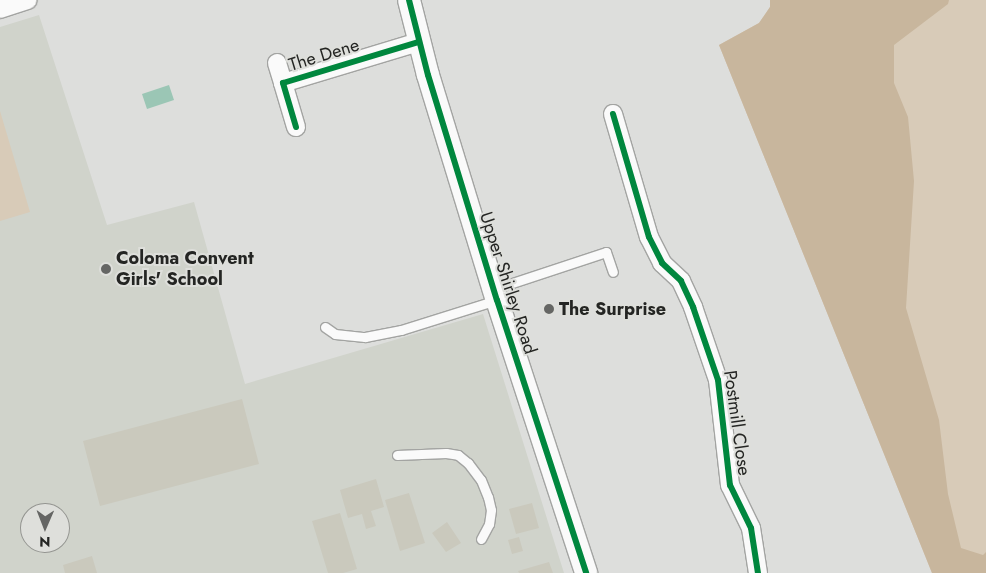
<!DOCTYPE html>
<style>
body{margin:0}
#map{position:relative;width:986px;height:573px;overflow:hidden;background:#dddedc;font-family:Jost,sans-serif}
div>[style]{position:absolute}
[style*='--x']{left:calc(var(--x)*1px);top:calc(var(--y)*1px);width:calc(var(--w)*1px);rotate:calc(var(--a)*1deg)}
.built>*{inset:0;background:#d0d3cb}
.green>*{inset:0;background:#d8cbb8}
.forest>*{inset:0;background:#c8b69d}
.water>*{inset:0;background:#9bc6b5}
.building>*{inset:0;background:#cac9bd}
.roads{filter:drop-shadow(1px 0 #a3a4a2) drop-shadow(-1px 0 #a3a4a2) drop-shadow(0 1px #a3a4a2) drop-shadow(0 -1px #a3a4a2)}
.service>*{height:9px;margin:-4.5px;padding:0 4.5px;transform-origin:4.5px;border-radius:4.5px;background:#fafafa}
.minor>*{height:18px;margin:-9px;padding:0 9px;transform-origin:9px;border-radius:9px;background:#fafafa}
.tertiary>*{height:22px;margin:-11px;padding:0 11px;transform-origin:11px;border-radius:11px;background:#fafafa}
.cycleway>*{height:6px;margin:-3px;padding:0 3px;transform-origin:3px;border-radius:3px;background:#00873e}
.dots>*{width:14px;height:14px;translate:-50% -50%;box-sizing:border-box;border:2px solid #dedfdb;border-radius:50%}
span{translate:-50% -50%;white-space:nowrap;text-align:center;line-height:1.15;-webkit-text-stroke:4px #dedfdb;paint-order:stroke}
.street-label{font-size:18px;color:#242523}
.poi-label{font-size:18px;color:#242523;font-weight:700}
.left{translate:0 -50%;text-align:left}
.north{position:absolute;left:20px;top:503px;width:50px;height:50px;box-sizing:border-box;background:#dedfdb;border:1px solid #949591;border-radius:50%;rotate:181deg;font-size:14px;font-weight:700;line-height:20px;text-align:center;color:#242523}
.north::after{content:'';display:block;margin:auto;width:18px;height:22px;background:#656664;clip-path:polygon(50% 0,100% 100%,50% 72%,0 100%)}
</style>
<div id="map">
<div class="built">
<div style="clip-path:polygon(evenodd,39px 15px,107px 225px,194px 202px,245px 384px,483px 314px,564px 573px,0 573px,0 27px,39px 15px,30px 513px,60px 513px,60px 543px,30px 543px,30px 513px)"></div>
</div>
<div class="green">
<div style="clip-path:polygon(770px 0,986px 0,986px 573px,932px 573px,719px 45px,759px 23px,770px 7px)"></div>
<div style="clip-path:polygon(0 111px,30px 212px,0 221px)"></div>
</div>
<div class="forest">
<div style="clip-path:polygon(770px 0,949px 0,948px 4px,894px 45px,894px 83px,908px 117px,914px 181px,906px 308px,939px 420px,948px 494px,961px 548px,983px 555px,986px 552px,986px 573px,932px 573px,719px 45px,759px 23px,770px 7px)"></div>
</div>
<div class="water">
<div style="clip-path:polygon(169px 85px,174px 100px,147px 109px,142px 94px)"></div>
</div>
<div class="building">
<div style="clip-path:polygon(242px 399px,259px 464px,100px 506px,83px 441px)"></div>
<div style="clip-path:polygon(376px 479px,384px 507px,371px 511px,376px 526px,366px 529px,362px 514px,348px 518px,340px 490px)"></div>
<div style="clip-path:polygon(409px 493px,425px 543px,400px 551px,385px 500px)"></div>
<div style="clip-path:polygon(532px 503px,539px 528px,516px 534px,509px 509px)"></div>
<div style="clip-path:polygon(340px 513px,357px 569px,343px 573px,328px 573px,312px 521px)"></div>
<div style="clip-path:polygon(447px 522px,461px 543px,446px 552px,432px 533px)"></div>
<div style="clip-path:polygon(519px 537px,523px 551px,512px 554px,508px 540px)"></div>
<div style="clip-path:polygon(92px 556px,97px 573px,65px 573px,63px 565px)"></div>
<div style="clip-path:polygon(549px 562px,553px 573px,519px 573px,518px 571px)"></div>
</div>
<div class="roads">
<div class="service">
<div style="--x:494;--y:289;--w:118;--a:-18.3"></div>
<div style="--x:606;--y:252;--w:21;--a:71"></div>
<div style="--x:325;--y:327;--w:12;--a:35"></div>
<div style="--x:335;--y:334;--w:30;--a:6"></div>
<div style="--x:365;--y:337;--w:37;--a:-11"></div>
<div style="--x:401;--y:330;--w:101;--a:-17.4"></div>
<div style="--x:397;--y:455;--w:49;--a:-2.3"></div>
<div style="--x:446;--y:453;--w:12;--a:9"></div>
<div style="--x:458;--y:455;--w:13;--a:39"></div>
<div style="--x:468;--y:463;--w:21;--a:53"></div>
<div style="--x:481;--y:480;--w:18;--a:68"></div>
<div style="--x:488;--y:497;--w:13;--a:77"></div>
<div style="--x:491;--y:510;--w:14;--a:98"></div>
<div style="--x:489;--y:524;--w:17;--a:118"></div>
</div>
<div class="minor">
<div style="--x:0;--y:9;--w:29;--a:-18"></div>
<div style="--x:277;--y:63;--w:21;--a:73"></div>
<div style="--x:613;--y:114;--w:128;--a:73.7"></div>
<div style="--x:649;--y:237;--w:29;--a:63"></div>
<div style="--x:662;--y:263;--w:26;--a:43"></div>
<div style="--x:681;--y:281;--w:29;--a:65"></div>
<div style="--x:693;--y:307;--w:77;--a:71.1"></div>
<div style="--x:718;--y:380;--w:106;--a:83.5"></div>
<div style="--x:730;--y:485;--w:48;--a:64"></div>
<div style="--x:751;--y:528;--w:46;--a:81.2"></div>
<div style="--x:296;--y:127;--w:46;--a:-106.5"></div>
<div style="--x:283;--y:83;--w:142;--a:-16.8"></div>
</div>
<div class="tertiary">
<div style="--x:409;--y:0;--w:77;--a:75.8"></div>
<div style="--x:428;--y:75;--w:235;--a:73"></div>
<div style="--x:497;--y:300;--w:287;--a:71.9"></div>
</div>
</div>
<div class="cycleway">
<div style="--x:409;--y:0;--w:77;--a:75.8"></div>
<div style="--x:428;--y:75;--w:235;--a:73"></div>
<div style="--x:497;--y:300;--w:287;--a:71.9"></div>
<div style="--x:613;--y:114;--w:128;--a:73.7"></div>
<div style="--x:649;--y:237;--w:29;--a:63"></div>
<div style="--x:662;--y:263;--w:26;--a:43"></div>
<div style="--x:681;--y:281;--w:29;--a:65"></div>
<div style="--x:693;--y:307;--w:77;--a:71.1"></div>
<div style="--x:718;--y:380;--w:106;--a:83.5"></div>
<div style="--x:730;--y:485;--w:48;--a:64"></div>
<div style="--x:751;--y:528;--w:46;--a:81.2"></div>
<div style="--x:296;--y:127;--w:46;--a:-106.5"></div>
<div style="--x:283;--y:83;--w:142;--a:-16.8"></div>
</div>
<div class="dots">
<div style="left:106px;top:269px;background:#656664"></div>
<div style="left:549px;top:309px;background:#656664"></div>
</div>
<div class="street-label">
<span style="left:324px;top:55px;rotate:-17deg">The Dene</span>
<span style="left:508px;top:283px;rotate:72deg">Upper Shirley Road</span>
<span style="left:737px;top:423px;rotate:82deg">Postmill Close</span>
</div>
<div class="poi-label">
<span class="left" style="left:116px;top:269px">Coloma Convent<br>Girls' School</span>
<span class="left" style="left:559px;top:309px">The Surprise</span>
</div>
<div class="north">N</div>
</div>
